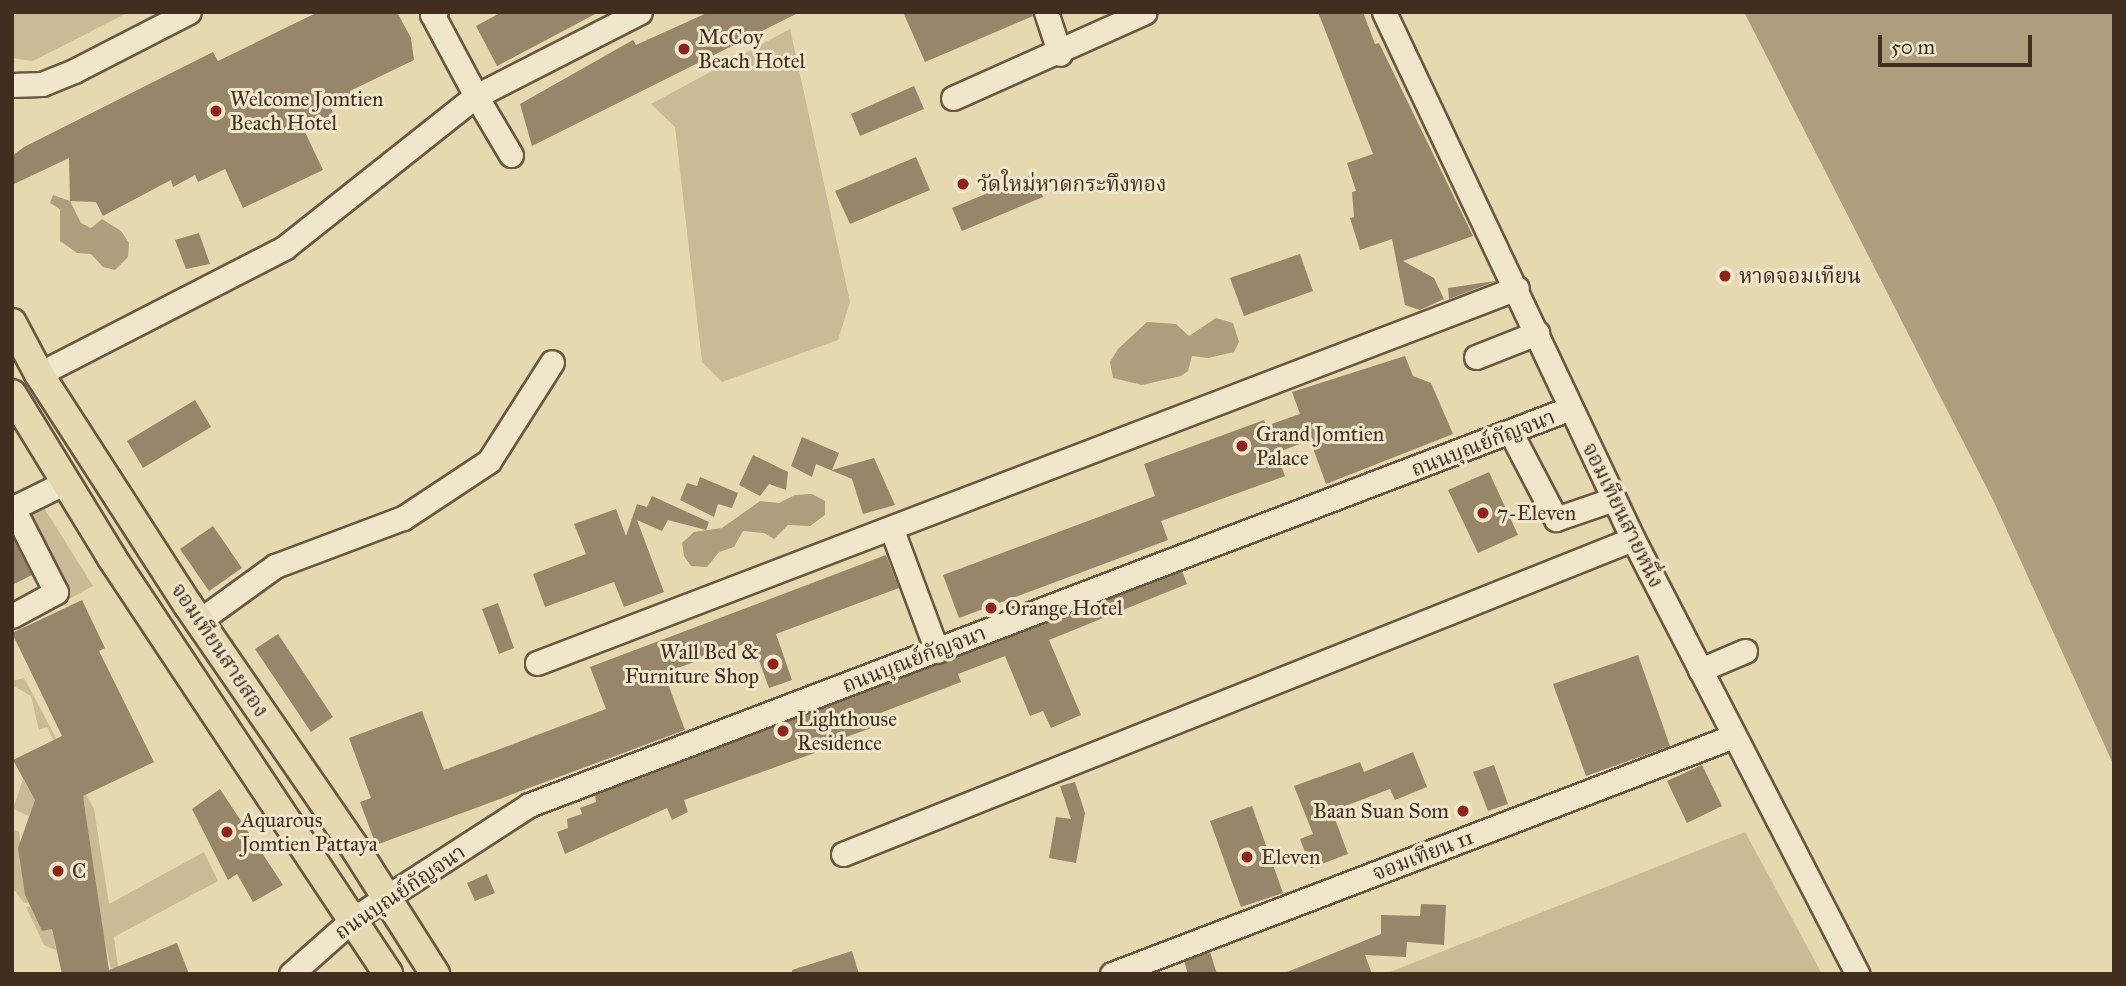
<!DOCTYPE html>
<meta charset="utf-8">
<style>
body{margin:0}
#map{position:relative;width:2126px;height:986px;overflow:hidden;background:#e6d8af;font-family:"IM FELL Great Primer","Noto Serif Thai",serif}
div>[style]{position:absolute}
[style*='--x']{left:calc(var(--x)*1px);top:calc(var(--y)*1px);width:calc(var(--w)*1px);rotate:calc(var(--a)*1deg)}
.green>*{inset:0;background:#cabb96}
.water>*{inset:0;background:#ae9e7e}
.building>*{inset:0;background:#978669}
.roads{filter:drop-shadow(2px 0 #6b5842) drop-shadow(-2px 0 #6b5842) drop-shadow(0 2px #6b5842) drop-shadow(0 -2px #6b5842)}
.minor>*{height:23px;margin:-11.5px;padding:0 11.5px;transform-origin:11.5px;border-radius:11.5px;background:#efe6cb}
.major>*{height:28px;margin:-14px;padding:0 14px;transform-origin:14px;border-radius:14px;background:#e6d8af}
.dots>*{width:19px;height:19px;translate:-50% -50%;box-sizing:border-box;border:4px solid #efe6cb;border-radius:50%}
span{translate:-50% -50%;white-space:nowrap;text-align:center;line-height:1.15;-webkit-text-stroke:6px #efe6cb;paint-order:stroke}
.poi-label{font-size:21px;color:#422e1e}
.left{translate:0 -50%;text-align:left}
.right{translate:-100% -50%;text-align:right}
.street-label{font-size:21px;color:#422e1e}
.frame{position:absolute;inset:0;border:14px solid #422e1e;pointer-events:none}
.scale{position:absolute;left:1878px;top:35px;width:154px;height:32px;box-sizing:border-box;border:4px solid #422e1e;border-top:0;padding-left:9px;font-size:21px;line-height:24px;white-space:nowrap;color:#422e1e;-webkit-text-stroke:5px #efe6cb;paint-order:stroke}
</style>
<div id="map">
<div class="green">
<div style="clip-path:polygon(12px 12px,129px 12px,33px 61px,12px 58px)"></div>
<div style="clip-path:polygon(790px 29px,850px 302px,838px 340px,722px 382px,702px 362px,675px 127px,651px 104px)"></div>
<div style="clip-path:polygon(41px 503px,93px 586px,67px 600px,24px 512px)"></div>
<div style="clip-path:polygon(24px 678px,94px 809px,109px 904px,204px 852px,218px 881px,114px 937px,119px 974px,112px 974px,103px 933px,84px 802px,47px 727px,39px 730px,31px 696px,12px 685px,12px 681px)"></div>
<div style="clip-path:polygon(23px 779px,35px 800px,29px 816px,13px 809px)"></div>
<div style="clip-path:polygon(12px 829px,19px 832px,29px 902px,24px 903px,12px 887px)"></div>
<div style="clip-path:polygon(1745px 832px,1822px 974px,1385px 974px)"></div>
<div style="clip-path:polygon(30px 906px,42px 930px,52px 929px,56px 950px,44px 945px,26px 907px)"></div>
</div>
<div class="water">
<div style="clip-path:polygon(1744px 12px,2114px 12px,2114px 766px,1994px 502px)"></div>
<div style="clip-path:polygon(53px 195px,70px 201px,81px 223px,91px 228px,102px 219px,121px 231px,129px 243px,128px 257px,115px 270px,103px 267px,91px 254px,77px 253px,60px 241px,60px 209px,50px 203px)"></div>
<div style="clip-path:polygon(1216px 318px,1233px 323px,1239px 342px,1234px 352px,1208px 358px,1192px 356px,1188px 371px,1181px 376px,1142px 385px,1113px 378px,1110px 362px,1118px 349px,1147px 322px,1176px 324px,1189px 336px)"></div>
<div style="clip-path:polygon(812px 494px,825px 501px,825px 515px,810px 526px,788px 525px,774px 539px,764px 533px,743px 531px,734px 547px,719px 552px,707px 567px,691px 566px,684px 556px,682px 543px,694px 532px,722px 528px,760px 501px,779px 503px,795px 495px)"></div>
</div>
<div class="building">
<div style="clip-path:polygon(318px 12px,397px 12px,411px 38px,414px 60px,350px 91px,352px 96px,330px 107px,334px 114px,304px 130px,323px 170px,243px 208px,225px 169px,198px 182px,195px 175px,173px 187px,171px 180px,103px 216px,96px 202px,70px 201px,69px 158px,12px 185px,12px 156px,24px 147px,213px 52px,218px 61px)"></div>
<div style="clip-path:polygon(502px 12px,599px 12px,497px 66px,476px 26px)"></div>
<div style="clip-path:polygon(709px 12px,800px 12px,532px 146px,520px 104px,633px 40px,636px 45px)"></div>
<div style="clip-path:polygon(903px 12px,1032px 12px,1033px 16px,925px 62px)"></div>
<div style="clip-path:polygon(1318px 12px,1363px 12px,1375px 44px,1379px 43px,1473px 236px,1403px 261px,1434px 278px,1444px 299px,1420px 310px,1405px 305px,1392px 239px,1360px 250px,1350px 218px,1354px 217px,1352px 192px,1356px 191px,1347px 163px,1373px 154px)"></div>
<div style="clip-path:polygon(914px 86px,924px 109px,860px 136px,851px 114px)"></div>
<div style="clip-path:polygon(916px 157px,930px 190px,850px 224px,835px 191px)"></div>
<div style="clip-path:polygon(1033px 174px,1043px 197px,962px 231px,952px 208px)"></div>
<div style="clip-path:polygon(199px 233px,210px 264px,186px 269px,175px 240px)"></div>
<div style="clip-path:polygon(1300px 254px,1313px 291px,1244px 316px,1230px 278px)"></div>
<div style="clip-path:polygon(1495px 281px,1496px 281px,1449px 299px,1448px 288px)"></div>
<div style="clip-path:polygon(1405px 356px,1413px 376px,1431px 383px,1453px 434px,1326px 484px,1310px 440px,1276px 453px,1285px 476px,1161px 521px,1168px 540px,959px 618px,943px 575px,1155px 496px,1144px 464px,1264px 420px,1266px 426px,1300px 414px,1292px 392px)"></div>
<div style="clip-path:polygon(195px 400px,211px 427px,143px 468px,127px 441px)"></div>
<div style="clip-path:polygon(802px 437px,839px 453px,832px 470px,874px 458px,895px 505px,863px 514px,852px 479px,816px 464px,812px 477px,791px 466px)"></div>
<div style="clip-path:polygon(753px 455px,788px 472px,786px 490px,769px 484px,760px 496px,739px 485px)"></div>
<div style="clip-path:polygon(1489px 472px,1518px 535px,1478px 553px,1448px 490px)"></div>
<div style="clip-path:polygon(700px 477px,738px 493px,732px 508px,718px 504px,714px 517px,680px 500px,687px 483px,697px 486px)"></div>
<div style="clip-path:polygon(652px 496px,709px 522px,706px 530px,668px 520px,662px 531px,637px 520px,664px 592px,624px 607px,614px 582px,545px 607px,533px 574px,586px 554px,574px 524px,616px 509px,626px 536px,637px 504px,647px 507px)"></div>
<div style="clip-path:polygon(213px 526px,242px 568px,209px 591px,180px 549px)"></div>
<div style="clip-path:polygon(12px 537px,32px 575px,12px 585px)"></div>
<div style="clip-path:polygon(886px 555px,899px 588px,776px 634px,792px 680px,769px 688px,752px 641px,664px 673px,685px 730px,376px 845px,360px 802px,371px 798px,349px 738px,422px 711px,444px 770px,606px 709px,590px 667px)"></div>
<div style="clip-path:polygon(1182px 571px,1187px 584px,1049px 640px,1081px 715px,1051px 728px,1043px 711px,1030px 716px,1005px 656px,958px 674px,961px 682px,870px 717px,874px 727px,832px 742px,834px 746px,684px 800px,688px 812px,672px 820px,667px 808px,565px 854px,557px 832px,568px 828px,567px 819px,582px 814px,580px 808px,596px 802px,595px 795px)"></div>
<div style="clip-path:polygon(82px 600px,105px 648px,99px 651px,154px 762px,83px 796px,109px 970px,177px 943px,189px 974px,62px 974px,52px 929px,42px 931px,25px 895px,18px 848px,35px 800px,13px 760px,62px 736px,12px 633px)"></div>
<div style="clip-path:polygon(498px 603px,514px 648px,499px 654px,482px 609px)"></div>
<div style="clip-path:polygon(278px 634px,333px 717px,311px 732px,255px 649px)"></div>
<div style="clip-path:polygon(1638px 655px,1670px 746px,1586px 776px,1553px 684px)"></div>
<div style="clip-path:polygon(1413px 752px,1427px 787px,1395px 800px,1390px 789px,1332px 811px,1348px 854px,1311px 868px,1300px 839px,1313px 834px,1294px 786px,1360px 762px,1364px 772px)"></div>
<div style="clip-path:polygon(1494px 765px,1508px 804px,1488px 811px,1473px 772px)"></div>
<div style="clip-path:polygon(1702px 765px,1722px 806px,1687px 823px,1667px 781px)"></div>
<div style="clip-path:polygon(1075px 782px,1085px 813px,1076px 863px,1049px 858px,1056px 817px,1071px 819px,1060px 786px)"></div>
<div style="clip-path:polygon(220px 789px,283px 885px,253px 902px,237px 874px,228px 880px,192px 809px)"></div>
<div style="clip-path:polygon(1252px 806px,1283px 893px,1241px 907px,1210px 821px)"></div>
<div style="clip-path:polygon(487px 874px,495px 893px,475px 901px,467px 883px)"></div>
<div style="clip-path:polygon(1421px 904px,1446px 905px,1444px 945px,1407px 942px,1406px 957px,1365px 955px,1372px 974px,1282px 974px,1381px 934px,1381px 915px,1420px 916px)"></div>
<div style="clip-path:polygon(852px 951px,859px 974px,792px 974px,792px 970px)"></div>
<div style="clip-path:polygon(1210px 952px,1217px 974px,1188px 974px,1184px 961px)"></div>
</div>
<div class="roads">
<div class="minor">
<div style="--x:1046;--y:12;--w:44;--a:71.6"></div>
<div style="--x:1384;--y:12;--w:583;--a:64.71"></div>
<div style="--x:1633;--y:539;--w:490;--a:62.7"></div>
<div style="--x:12;--y:85;--w:30;--a:-2"></div>
<div style="--x:42;--y:84;--w:35;--a:-22"></div>
<div style="--x:74;--y:71;--w:129;--a:-27.2"></div>
<div style="--x:953;--y:98;--w:210;--a:-24.1"></div>
<div style="--x:511;--y:155;--w:69;--a:-120.7"></div>
<div style="--x:476;--y:96;--w:184;--a:-27.1"></div>
<div style="--x:1476;--y:357;--w:66;--a:-21.5"></div>
<div style="--x:39;--y:374;--w:276;--a:-27.2"></div>
<div style="--x:284;--y:248;--w:245;--a:-38.4"></div>
<div style="--x:476;--y:96;--w:93;--a:-118.2"></div>
<div style="--x:432;--y:14;--w:4;--a:-27"></div>
<div style="--x:1511;--y:433;--w:97;--a:62.4"></div>
<div style="--x:1556;--y:519;--w:61;--a:-19"></div>
<div style="--x:892;--y:530;--w:129;--a:69.6"></div>
<div style="--x:12;--y:616;--w:50;--a:-28.6"></div>
<div style="--x:56;--y:592;--w:94;--a:-117.1"></div>
<div style="--x:13;--y:508;--w:59;--a:-26.1"></div>
<div style="--x:199;--y:621;--w:94;--a:-35.9"></div>
<div style="--x:275;--y:566;--w:137;--a:-20.6"></div>
<div style="--x:403;--y:518;--w:103;--a:-33.5"></div>
<div style="--x:489;--y:461;--w:117;--a:-57.5"></div>
<div style="--x:537;--y:663;--w:1049;--a:-20.94"></div>
<div style="--x:1700;--y:670;--w:49;--a:-22.9"></div>
<div style="--x:843;--y:854;--w:850;--a:-21.74"></div>
<div style="--x:291;--y:974;--w:83;--a:-41.6"></div>
<div style="--x:353;--y:919;--w:210;--a:-32.9"></div>
<div style="--x:529;--y:805;--w:1115;--a:-20.86"></div>
<div style="--x:1112;--y:974;--w:666;--a:-20.94"></div>
</div>
<div class="major">
<div style="--x:12;--y:323;--w:58;--a:62.1"></div>
<div style="--x:39;--y:374;--w:275;--a:57.2"></div>
<div style="--x:188;--y:605;--w:298;--a:55.5"></div>
<div style="--x:357;--y:851;--w:146;--a:57.6"></div>
<div style="--x:12;--y:394;--w:192;--a:58.6"></div>
<div style="--x:112;--y:558;--w:499;--a:56.4"></div>
</div>
</div>
<div class="dots">
<div style="left:684px;top:49px;background:#8f2418"></div>
<div style="left:216px;top:111px;background:#8f2418"></div>
<div style="left:963px;top:184px;background:#8f2418"></div>
<div style="left:1725px;top:276px;background:#8f2418"></div>
<div style="left:1242px;top:446px;background:#8f2418"></div>
<div style="left:1483px;top:513px;background:#8f2418"></div>
<div style="left:991px;top:608px;background:#8f2418"></div>
<div style="left:773px;top:664px;background:#8f2418"></div>
<div style="left:783px;top:731px;background:#8f2418"></div>
<div style="left:1463px;top:811px;background:#8f2418"></div>
<div style="left:227px;top:832px;background:#8f2418"></div>
<div style="left:1247px;top:857px;background:#8f2418"></div>
<div style="left:58px;top:871px;background:#8f2418"></div>
</div>
<div class="poi-label">
<span class="left" style="left:698px;top:49px">McCoy<br>Beach Hotel</span>
<span class="left" style="left:230px;top:111px">Welcome Jomtien<br>Beach Hotel</span>
<span class="left" style="left:977px;top:184px">วัดใหม่หาดกระทึงทอง</span>
<span class="left" style="left:1739px;top:276px">หาดจอมเทียน</span>
<span class="left" style="left:1256px;top:446px">Grand Jomtien<br>Palace</span>
<span class="left" style="left:1497px;top:513px">7-Eleven</span>
<span class="left" style="left:1005px;top:608px">Orange Hotel</span>
<span class="right" style="left:759px;top:664px">Wall Bed &amp;<br>Furniture Shop</span>
<span class="left" style="left:797px;top:731px">Lighthouse<br>Residence</span>
<span class="right" style="left:1449px;top:811px">Baan Suan Som</span>
<span class="left" style="left:241px;top:832px">Aquarous<br>Jomtien Pattaya</span>
<span class="left" style="left:1261px;top:857px">Eleven</span>
<span class="left" style="left:72px;top:871px">C</span>
</div>
<div class="street-label">
<span style="left:1483px;top:443px;rotate:-21deg">ถนนบุณย์กัญจนา</span>
<span style="left:1623px;top:515px;rotate:64deg">จอมเทียนสายหนึ่ง</span>
<span style="left:220px;top:650px;rotate:56deg">จอมเทียนสายสอง</span>
<span style="left:914px;top:659px;rotate:-21deg">ถนนบุณย์กัญจนา</span>
<span style="left:1423px;top:855px;rotate:-21deg">จอมเทียน 11</span>
<span style="left:400px;top:892px;rotate:-34deg">ถนนบุณย์กัญจนา</span>
</div>
<div class="frame"></div>
<div class="scale">50 m</div>
</div>
